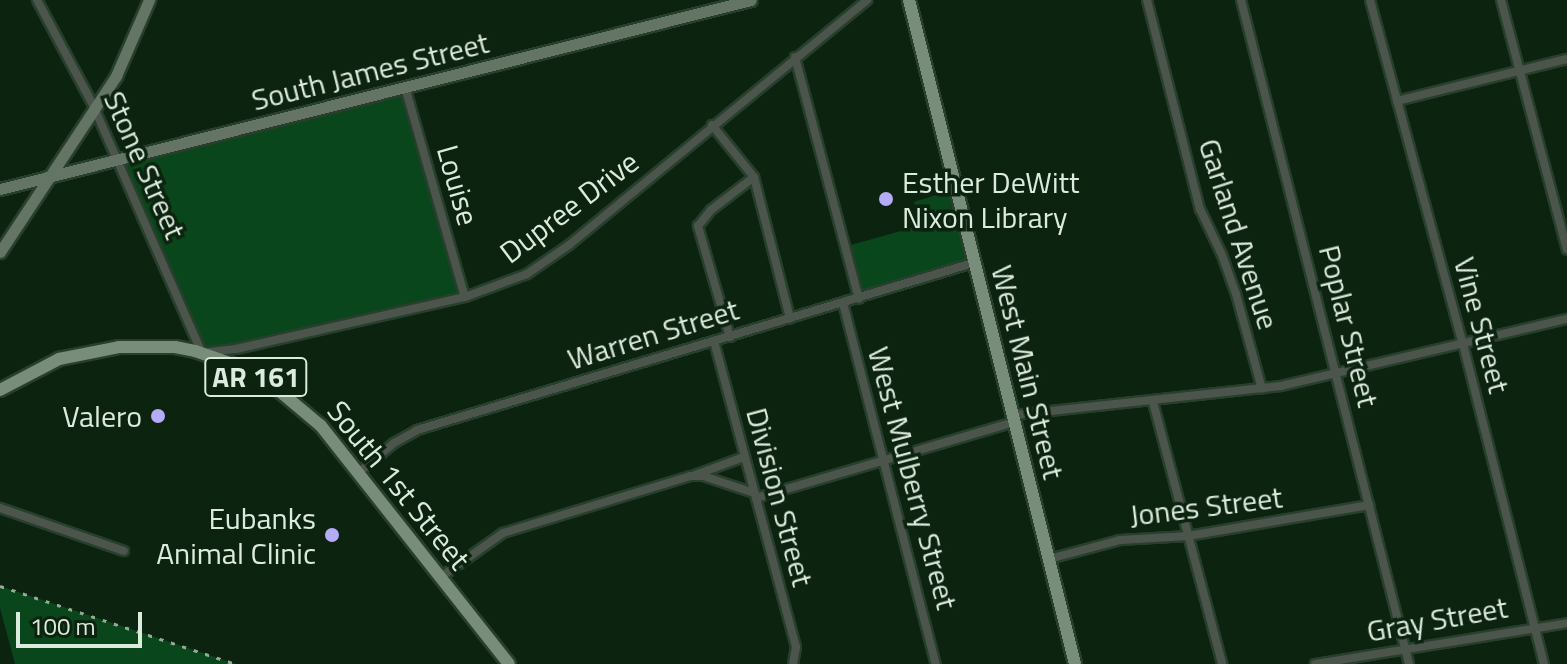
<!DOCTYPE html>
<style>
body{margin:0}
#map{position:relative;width:1567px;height:664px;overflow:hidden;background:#0c2310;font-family:"Titillium Web",sans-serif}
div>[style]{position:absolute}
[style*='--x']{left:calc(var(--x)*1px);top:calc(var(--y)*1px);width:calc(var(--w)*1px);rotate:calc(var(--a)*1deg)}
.green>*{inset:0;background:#0a461b}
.roads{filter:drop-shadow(2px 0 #293f2d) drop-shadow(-2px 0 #293f2d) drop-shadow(0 2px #293f2d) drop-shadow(0 -2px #293f2d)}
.street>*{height:8px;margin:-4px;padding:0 4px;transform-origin:4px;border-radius:4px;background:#4b554c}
.secondary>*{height:11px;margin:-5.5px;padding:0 5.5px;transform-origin:5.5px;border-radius:5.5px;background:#647566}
.primary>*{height:12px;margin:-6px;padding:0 6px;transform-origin:6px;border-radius:6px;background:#788e7a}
.rail>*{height:3px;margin-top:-1.5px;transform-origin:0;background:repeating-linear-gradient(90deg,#97a899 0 4px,transparent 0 12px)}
.dots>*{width:22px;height:22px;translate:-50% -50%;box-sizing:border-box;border:4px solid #0c2310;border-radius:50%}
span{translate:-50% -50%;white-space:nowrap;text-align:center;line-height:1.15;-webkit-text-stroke:7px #0c2310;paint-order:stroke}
.shield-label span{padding:2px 6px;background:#0c2310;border:2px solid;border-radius:6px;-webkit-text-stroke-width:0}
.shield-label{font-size:28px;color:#ddebde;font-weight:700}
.street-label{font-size:30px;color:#ddebde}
.poi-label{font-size:30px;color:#ddebde}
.left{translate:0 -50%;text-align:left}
.right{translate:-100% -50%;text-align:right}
.scale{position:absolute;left:16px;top:612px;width:126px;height:36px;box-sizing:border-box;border:4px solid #ddebde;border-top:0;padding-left:10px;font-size:24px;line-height:28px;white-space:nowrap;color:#ddebde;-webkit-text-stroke:6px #0c2310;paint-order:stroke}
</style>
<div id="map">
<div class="green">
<div style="clip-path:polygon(405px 87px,465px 297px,202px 353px,117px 158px)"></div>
<div style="clip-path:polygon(955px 189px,973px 263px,860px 298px,847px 246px,919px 226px,914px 202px)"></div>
<div style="clip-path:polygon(0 586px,146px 634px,236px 664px,15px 664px,0 608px)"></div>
</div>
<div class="roads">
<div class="street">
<div style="--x:37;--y:0;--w:119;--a:61.9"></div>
<div style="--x:93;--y:105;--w:271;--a:66.3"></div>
<div style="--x:202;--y:353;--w:34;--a:-7"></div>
<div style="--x:236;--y:349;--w:235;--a:-12.8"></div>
<div style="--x:465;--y:297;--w:66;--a:-20.4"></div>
<div style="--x:527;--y:274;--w:51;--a:-34.6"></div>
<div style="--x:569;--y:245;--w:386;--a:-39.4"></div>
<div style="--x:1147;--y:0;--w:216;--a:75.8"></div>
<div style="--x:1200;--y:209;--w:51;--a:64.4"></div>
<div style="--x:1222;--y:255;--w:41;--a:70.3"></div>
<div style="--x:1236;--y:294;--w:98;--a:74.7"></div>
<div style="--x:1241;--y:0;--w:685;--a:75.8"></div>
<div style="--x:1370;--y:0;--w:356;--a:74.9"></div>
<div style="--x:1463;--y:344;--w:330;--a:75.8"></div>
<div style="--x:1501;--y:0;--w:258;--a:75.2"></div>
<div style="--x:795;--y:57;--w:250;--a:75.2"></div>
<div style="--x:405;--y:87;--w:218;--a:74.1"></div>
<div style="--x:1397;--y:101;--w:175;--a:-13.9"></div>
<div style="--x:712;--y:125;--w:67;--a:51.1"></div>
<div style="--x:754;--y:177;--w:146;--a:75.7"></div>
<div style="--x:843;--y:303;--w:373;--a:75.6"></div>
<div style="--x:730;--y:337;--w:116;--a:-106.1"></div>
<div style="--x:698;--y:226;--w:21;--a:-51"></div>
<div style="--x:711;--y:210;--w:54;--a:-37.5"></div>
<div style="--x:714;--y:341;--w:317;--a:75"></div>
<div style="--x:796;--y:647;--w:17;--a:100"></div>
<div style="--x:1153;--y:402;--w:271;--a:75.2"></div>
<div style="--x:1013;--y:415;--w:270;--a:-6.2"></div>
<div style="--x:1281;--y:386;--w:294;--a:-13.2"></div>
<div style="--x:358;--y:473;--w:47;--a:-39.8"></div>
<div style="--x:394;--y:443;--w:26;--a:-29"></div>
<div style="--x:417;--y:430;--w:581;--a:-16.72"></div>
<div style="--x:695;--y:475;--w:52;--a:-20.2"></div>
<div style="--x:756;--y:498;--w:270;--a:-16.4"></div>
<div style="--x:0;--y:508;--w:131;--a:19.1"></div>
<div style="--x:1049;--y:559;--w:73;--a:-15"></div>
<div style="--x:1120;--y:540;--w:68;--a:-3.4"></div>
<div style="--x:1188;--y:536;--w:184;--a:-9.7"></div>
<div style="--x:441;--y:577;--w:76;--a:-35.4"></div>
<div style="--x:503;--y:533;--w:196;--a:-16.9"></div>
<div style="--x:691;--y:476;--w:12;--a:0"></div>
<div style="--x:703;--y:476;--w:54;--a:18.4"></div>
<div style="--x:1315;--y:664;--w:255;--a:-9.2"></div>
</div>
<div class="secondary">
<div style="--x:0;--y:189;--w:774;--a:-14.13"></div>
<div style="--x:0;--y:252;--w:211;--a:-56.6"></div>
<div style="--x:116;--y:76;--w:83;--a:-66.5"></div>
</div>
<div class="primary">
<div style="--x:909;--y:0;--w:684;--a:75.96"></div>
<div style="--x:0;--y:390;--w:67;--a:-27.7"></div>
<div style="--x:59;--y:359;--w:61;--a:-11.3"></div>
<div style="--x:119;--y:347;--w:56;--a:0"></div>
<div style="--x:175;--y:347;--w:20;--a:11"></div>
<div style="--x:195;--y:351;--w:39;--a:19"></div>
<div style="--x:232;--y:364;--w:44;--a:27.1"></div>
<div style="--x:271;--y:384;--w:65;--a:40"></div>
<div style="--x:321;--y:426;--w:303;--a:51.7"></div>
</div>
</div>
<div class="rail">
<div style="--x:0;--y:586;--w:249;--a:18.3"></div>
</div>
<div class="dots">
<div style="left:886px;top:199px;background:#b4acf9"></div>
<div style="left:158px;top:416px;background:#b4acf9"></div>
<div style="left:332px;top:535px;background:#b4acf9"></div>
</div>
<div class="shield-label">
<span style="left:256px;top:377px">AR 161</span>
</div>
<div class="street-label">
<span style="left:370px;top:71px;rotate:-14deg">South James Street</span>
<span style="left:145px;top:165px;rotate:66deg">Stone Street</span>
<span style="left:458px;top:185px;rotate:74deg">Louise</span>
<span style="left:569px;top:207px;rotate:-37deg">Dupree Drive</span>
<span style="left:1239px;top:234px;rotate:72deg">Garland Avenue</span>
<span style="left:1482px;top:325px;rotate:75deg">Vine Street</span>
<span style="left:1349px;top:326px;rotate:76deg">Poplar Street</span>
<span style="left:653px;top:334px;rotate:-17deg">Warren Street</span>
<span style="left:1028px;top:372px;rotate:76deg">West Main Street</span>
<span style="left:913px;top:478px;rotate:75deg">West Mulberry Street</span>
<span style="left:399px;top:485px;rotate:51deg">South 1st Street</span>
<span style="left:780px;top:497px;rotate:75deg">Division Street</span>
<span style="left:1206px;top:506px;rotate:-7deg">Jones Street</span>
<span style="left:1437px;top:619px;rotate:-10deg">Gray Street</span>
</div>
<div class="poi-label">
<span class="left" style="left:902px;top:199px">Esther DeWitt<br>Nixon Library</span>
<span class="right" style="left:142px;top:416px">Valero</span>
<span class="right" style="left:316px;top:535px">Eubanks<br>Animal Clinic</span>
</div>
<div class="scale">100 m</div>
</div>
